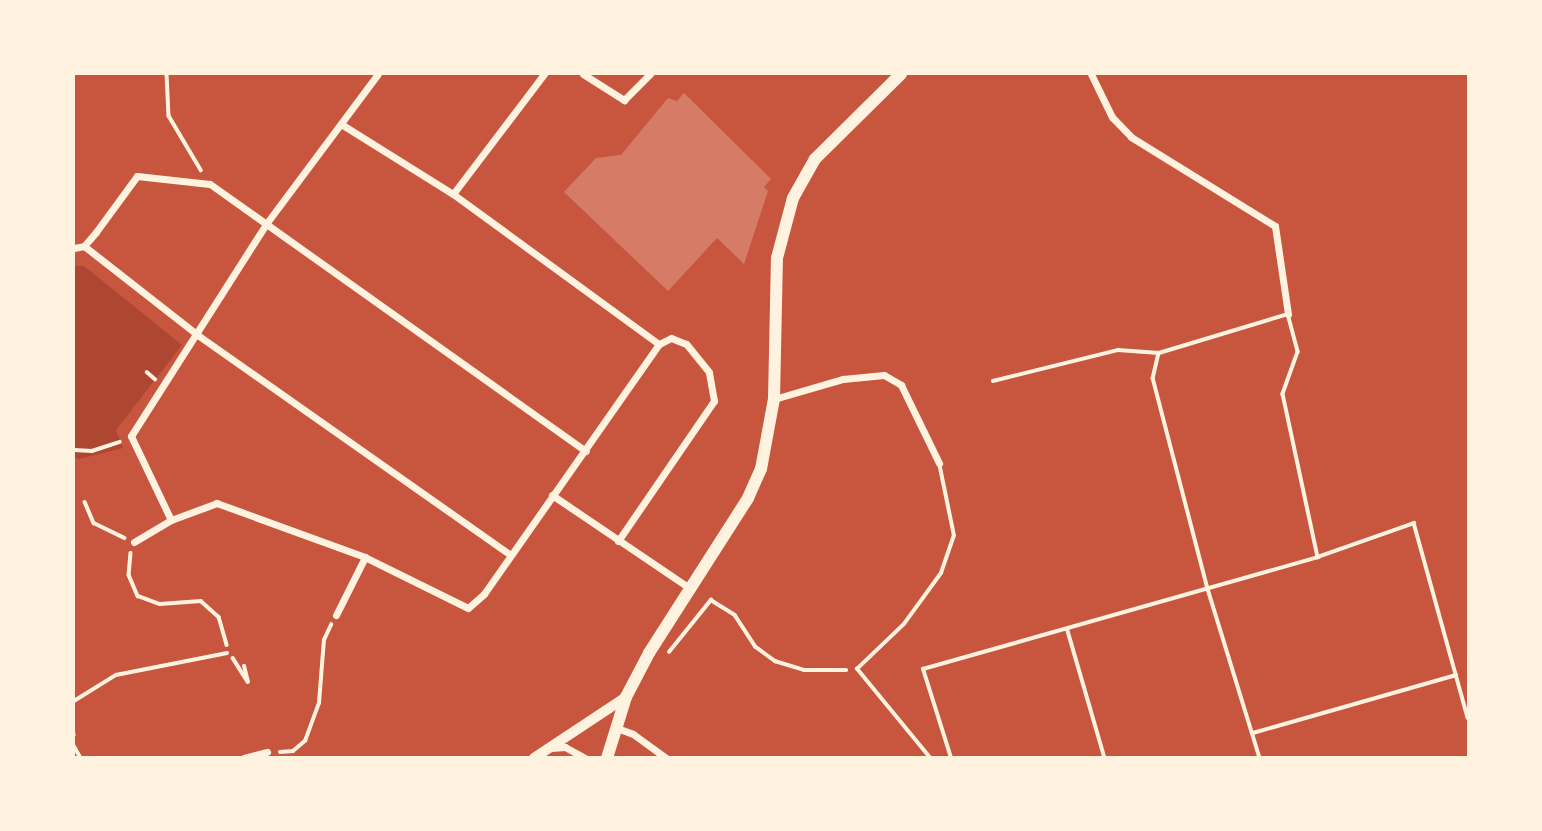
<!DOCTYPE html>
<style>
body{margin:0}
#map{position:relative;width:1542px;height:831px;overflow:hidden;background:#c8553d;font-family:"Asap Condensed",sans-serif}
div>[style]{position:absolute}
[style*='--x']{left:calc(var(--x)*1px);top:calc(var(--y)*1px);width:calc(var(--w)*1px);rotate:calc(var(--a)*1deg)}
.green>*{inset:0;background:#ae4732}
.building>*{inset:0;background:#d67c66}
.path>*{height:3.5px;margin:-1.75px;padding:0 1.75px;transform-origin:1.75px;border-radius:1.75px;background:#fff3e0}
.service>*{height:3.5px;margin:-1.75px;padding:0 1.75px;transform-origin:1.75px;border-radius:1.75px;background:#fff3e0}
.minor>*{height:7px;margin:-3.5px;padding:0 3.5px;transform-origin:3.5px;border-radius:3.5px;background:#fff3e0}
.tertiary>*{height:10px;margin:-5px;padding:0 5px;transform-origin:5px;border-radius:5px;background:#fff3e0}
.primary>*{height:12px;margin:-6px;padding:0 6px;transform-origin:6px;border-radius:6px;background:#fff3e0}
span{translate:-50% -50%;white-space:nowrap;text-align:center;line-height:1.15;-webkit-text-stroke:5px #fff3e0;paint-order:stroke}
.frame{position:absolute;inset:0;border:75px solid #fff3e0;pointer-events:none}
</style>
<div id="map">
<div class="green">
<div style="clip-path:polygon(74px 266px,84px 266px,182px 345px,116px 430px,123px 448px,79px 459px,74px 457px)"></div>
</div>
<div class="building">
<div style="clip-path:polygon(684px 93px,771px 179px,764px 187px,768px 191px,744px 264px,717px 238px,668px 291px,564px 192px,596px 158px,621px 155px,668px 98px,677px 101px)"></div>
</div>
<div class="path">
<div style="--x:167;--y:74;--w:42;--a:87.3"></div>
<div style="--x:169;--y:116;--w:63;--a:59.3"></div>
<div style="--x:147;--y:372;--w:11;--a:41"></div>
<div style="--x:74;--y:450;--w:18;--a:3"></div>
<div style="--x:92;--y:451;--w:29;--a:-18"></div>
<div style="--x:85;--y:502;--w:23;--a:67"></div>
<div style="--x:94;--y:523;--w:34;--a:26"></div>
<div style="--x:131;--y:553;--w:22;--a:95"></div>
<div style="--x:129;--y:575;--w:23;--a:67"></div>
<div style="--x:138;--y:596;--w:23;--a:20"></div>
<div style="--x:160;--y:604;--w:41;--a:-4.2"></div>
<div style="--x:201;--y:601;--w:24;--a:42"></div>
<div style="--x:219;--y:617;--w:29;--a:74"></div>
<div style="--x:669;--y:652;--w:67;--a:-51.1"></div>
<div style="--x:711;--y:600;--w:28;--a:32"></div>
<div style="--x:735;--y:615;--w:38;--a:57"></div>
<div style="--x:756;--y:647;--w:24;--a:36"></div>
<div style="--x:775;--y:661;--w:30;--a:17"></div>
<div style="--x:804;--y:670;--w:42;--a:0"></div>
<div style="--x:233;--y:658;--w:28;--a:58"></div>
<div style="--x:248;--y:682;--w:16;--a:-104"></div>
<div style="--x:74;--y:746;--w:14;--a:60"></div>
<div style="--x:280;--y:752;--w:13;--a:-4"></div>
<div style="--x:293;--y:751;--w:16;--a:-40"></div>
<div style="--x:305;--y:741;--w:40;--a:-69.8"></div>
<div style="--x:319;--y:703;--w:63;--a:-85.5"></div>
<div style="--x:324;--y:640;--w:17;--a:-65"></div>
</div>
<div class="service">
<div style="--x:1159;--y:353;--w:26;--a:103"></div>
<div style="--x:1153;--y:378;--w:218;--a:75.4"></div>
<div style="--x:1208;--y:589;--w:177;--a:72.9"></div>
<div style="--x:993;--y:381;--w:129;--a:-13.9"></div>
<div style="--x:1118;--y:350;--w:41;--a:4.2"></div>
<div style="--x:1159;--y:353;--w:135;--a:-16.8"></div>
<div style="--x:1288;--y:314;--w:39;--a:75"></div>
<div style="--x:1298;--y:352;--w:45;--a:109.7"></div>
<div style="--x:1283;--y:394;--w:167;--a:77.9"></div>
<div style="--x:1068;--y:631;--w:132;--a:73.8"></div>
<div style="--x:74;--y:701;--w:49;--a:-31.8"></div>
<div style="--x:116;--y:675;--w:113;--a:-11.2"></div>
<div style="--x:1253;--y:733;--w:211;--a:-15.9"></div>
<div style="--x:74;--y:734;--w:1;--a:90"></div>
<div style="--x:930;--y:758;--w:115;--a:-129.4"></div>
<div style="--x:857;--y:669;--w:65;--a:-43.8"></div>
<div style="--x:904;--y:624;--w:63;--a:-54"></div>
<div style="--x:941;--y:573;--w:39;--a:-71"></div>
<div style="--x:954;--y:536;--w:75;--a:-101.6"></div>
<div style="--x:951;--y:758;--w:93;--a:-107.5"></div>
<div style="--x:923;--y:669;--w:411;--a:-15.8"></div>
<div style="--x:1318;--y:557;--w:102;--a:-19.5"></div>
<div style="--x:1414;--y:523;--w:202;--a:74.5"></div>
</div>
<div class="minor">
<div style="--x:583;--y:74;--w:49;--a:32.4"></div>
<div style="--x:624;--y:100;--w:37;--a:-45"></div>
<div style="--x:1091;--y:74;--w:48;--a:64"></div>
<div style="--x:1112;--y:117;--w:28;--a:46"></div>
<div style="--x:1131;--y:137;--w:169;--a:31.7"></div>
<div style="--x:1275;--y:226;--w:89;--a:81.6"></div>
<div style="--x:341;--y:124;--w:132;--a:32"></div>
<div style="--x:453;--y:194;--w:255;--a:36.1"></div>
<div style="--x:659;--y:344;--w:305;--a:125"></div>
<div style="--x:484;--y:594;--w:21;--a:139"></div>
<div style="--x:468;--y:608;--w:115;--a:-153.7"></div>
<div style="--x:365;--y:557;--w:158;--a:-160"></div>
<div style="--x:217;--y:503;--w:49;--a:159.7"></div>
<div style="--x:171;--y:520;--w:93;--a:-115.5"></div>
<div style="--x:131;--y:436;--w:251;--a:-57.5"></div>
<div style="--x:266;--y:224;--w:187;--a:-53.3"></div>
<div style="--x:453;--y:194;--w:151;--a:-52.8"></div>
<div style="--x:84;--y:246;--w:146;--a:38"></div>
<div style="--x:199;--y:336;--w:379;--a:35.1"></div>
<div style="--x:74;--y:248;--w:10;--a:-11"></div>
<div style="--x:84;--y:246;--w:18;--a:-49"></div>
<div style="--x:96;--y:232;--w:69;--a:-53.8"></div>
<div style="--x:137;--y:176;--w:73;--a:6.3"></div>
<div style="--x:210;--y:184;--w:461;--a:35.4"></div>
<div style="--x:774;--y:399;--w:72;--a:-16.2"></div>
<div style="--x:843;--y:379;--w:41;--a:-5.6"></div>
<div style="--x:884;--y:375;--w:20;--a:30"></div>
<div style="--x:901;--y:385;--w:87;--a:64"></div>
<div style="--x:552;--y:495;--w:168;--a:34.1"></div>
<div style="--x:618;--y:541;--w:170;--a:-55.6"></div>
<div style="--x:714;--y:401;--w:29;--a:-100"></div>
<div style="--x:709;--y:372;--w:36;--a:-129"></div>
<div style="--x:686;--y:344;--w:16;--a:-158"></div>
<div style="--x:671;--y:338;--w:13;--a:153"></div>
<div style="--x:134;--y:542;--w:43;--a:-30.7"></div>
<div style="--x:336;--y:615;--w:65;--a:-63.4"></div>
<div style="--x:614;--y:727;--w:20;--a:20"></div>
<div style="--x:633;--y:734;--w:41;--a:36"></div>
<div style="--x:551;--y:748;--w:14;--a:-4"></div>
<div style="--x:565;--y:747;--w:23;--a:29"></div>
<div style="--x:244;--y:758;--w:24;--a:-15"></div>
</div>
<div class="tertiary">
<div style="--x:534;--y:758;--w:110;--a:-33.5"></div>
</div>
<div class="primary">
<div style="--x:607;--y:758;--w:64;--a:-72.7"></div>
<div style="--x:626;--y:697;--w:50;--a:-62.4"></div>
<div style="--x:649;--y:653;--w:184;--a:-57.4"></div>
<div style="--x:748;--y:498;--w:32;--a:-66"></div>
<div style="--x:761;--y:469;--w:71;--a:-79.5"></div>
<div style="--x:774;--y:399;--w:141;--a:-88.8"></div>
<div style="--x:777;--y:258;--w:62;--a:-75.1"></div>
<div style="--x:793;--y:198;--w:45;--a:-60.6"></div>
<div style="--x:815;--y:159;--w:121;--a:-44.7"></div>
</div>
<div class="frame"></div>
</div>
